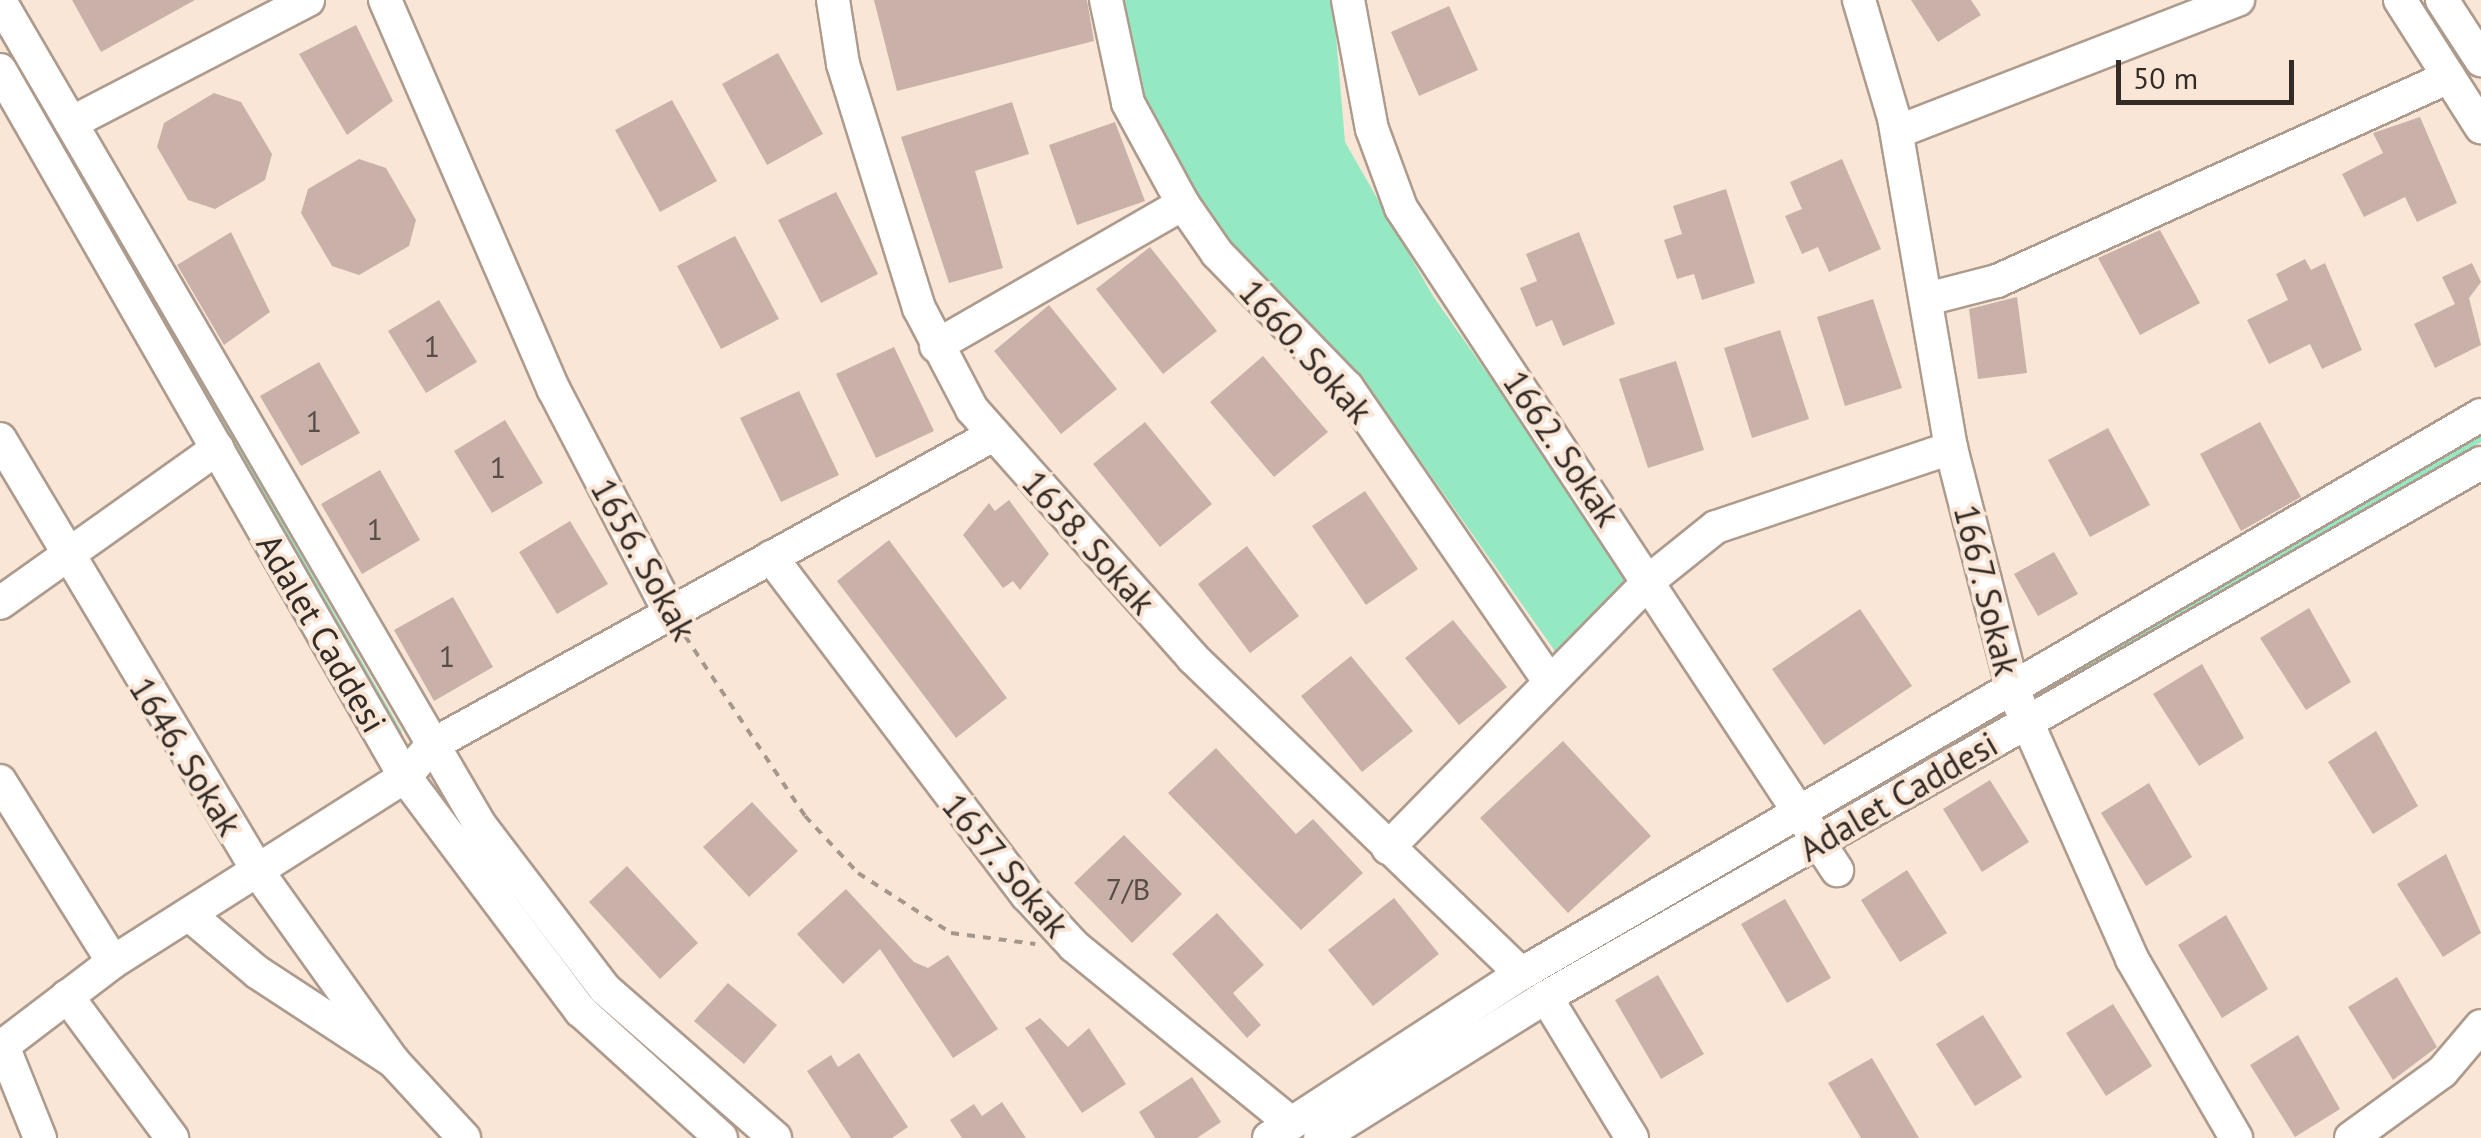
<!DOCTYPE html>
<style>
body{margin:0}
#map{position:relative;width:2481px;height:1138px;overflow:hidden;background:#fae6d7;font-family:"PT Sans",sans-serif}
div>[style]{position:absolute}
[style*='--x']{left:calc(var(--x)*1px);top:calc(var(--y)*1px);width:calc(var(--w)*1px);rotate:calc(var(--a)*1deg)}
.green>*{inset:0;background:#95e9c2}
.building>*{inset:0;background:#c9b1aa}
.path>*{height:4px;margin-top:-2px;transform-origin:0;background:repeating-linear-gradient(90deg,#a5978c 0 8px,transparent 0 16px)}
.roads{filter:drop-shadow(2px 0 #ad9b8d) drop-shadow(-2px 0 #ad9b8d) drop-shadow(0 2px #ad9b8d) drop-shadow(0 -2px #ad9b8d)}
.minor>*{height:32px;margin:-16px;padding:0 16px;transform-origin:16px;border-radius:16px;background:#fff}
span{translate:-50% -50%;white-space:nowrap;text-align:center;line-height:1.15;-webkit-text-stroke:8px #fae6d7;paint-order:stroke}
.number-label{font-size:30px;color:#584d47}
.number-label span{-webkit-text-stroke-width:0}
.street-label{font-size:35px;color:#332c26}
.scale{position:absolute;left:2116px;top:60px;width:178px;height:45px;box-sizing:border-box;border:5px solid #332c26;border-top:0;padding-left:12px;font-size:30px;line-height:35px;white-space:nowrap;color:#332c26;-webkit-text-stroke:8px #fae6d7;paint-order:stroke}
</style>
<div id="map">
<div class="green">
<div style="clip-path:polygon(1121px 0,1333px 0,1345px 142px,1433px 296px,1629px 575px,1557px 654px,1367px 385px,1232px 244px,1174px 165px,1137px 78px)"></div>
<div style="clip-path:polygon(0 27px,402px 732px,398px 734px,0 35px)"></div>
<div style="clip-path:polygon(2481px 430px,2481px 442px,2405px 487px,2081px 676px,2075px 671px)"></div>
</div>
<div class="building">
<div style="clip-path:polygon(72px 0,195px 0,101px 52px)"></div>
<div style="clip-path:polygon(874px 0,1087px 0,1094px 41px,897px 91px)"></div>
<div style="clip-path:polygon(1911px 0,1971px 0,1981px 15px,1938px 42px)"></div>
<div style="clip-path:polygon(1449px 6px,1478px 70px,1419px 96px,1391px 32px)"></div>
<div style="clip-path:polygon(356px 25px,393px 101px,347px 135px,299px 54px)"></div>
<div style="clip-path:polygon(778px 53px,823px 134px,767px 165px,722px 84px)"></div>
<div style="clip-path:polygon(214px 93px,241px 102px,272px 154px,265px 180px,215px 209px,188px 200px,157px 147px,164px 123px)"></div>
<div style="clip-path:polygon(672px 100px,717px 181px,660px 212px,615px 130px)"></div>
<div style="clip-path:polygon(1012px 102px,1029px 154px,975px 171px,1003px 268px,949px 283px,901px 137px)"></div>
<div style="clip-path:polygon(2420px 117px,2457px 203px,2417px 222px,2405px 197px,2364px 217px,2342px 174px,2383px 153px,2373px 133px)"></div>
<div style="clip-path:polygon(1115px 122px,1145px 201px,1077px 225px,1049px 145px)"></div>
<div style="clip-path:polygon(359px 159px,386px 168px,416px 220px,409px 246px,359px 275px,332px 266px,301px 213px,308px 189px)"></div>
<div style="clip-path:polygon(1842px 159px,1881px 249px,1829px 272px,1818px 247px,1802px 254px,1785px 216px,1802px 209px,1790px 182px)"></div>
<div style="clip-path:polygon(1726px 189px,1755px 283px,1702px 300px,1694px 274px,1677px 279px,1664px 240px,1682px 234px,1673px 206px)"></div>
<div style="clip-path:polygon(836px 192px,878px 274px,821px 303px,778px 220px)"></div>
<div style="clip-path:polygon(2160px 230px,2200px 303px,2140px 335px,2098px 258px)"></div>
<div style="clip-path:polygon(231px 232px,270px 312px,224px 345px,177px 265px)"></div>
<div style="clip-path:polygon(1579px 232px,1615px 324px,1563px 346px,1552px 320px,1536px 327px,1520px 288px,1537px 281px,1526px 254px)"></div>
<div style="clip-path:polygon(735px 236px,779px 319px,721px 349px,677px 266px)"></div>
<div style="clip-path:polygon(1150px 247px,1217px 331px,1163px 374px,1096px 289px)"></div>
<div style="clip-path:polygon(2305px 259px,2311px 270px,2325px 263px,2362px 350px,2322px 369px,2310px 344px,2269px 364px,2247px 320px,2288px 300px,2276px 274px)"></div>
<div style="clip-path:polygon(2472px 263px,2481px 282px,2469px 298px,2481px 345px,2435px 368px,2414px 324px,2455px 304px,2442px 277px)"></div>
<div style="clip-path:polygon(2017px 297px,2027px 373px,1978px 379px,1969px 309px)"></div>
<div style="clip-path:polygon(1873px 299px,1902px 388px,1845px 406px,1817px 317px)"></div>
<div style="clip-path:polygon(439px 300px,477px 362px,426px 393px,388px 331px)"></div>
<div style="clip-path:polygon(1049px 305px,1117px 389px,1061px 434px,994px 351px)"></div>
<div style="clip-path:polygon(1780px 330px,1809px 419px,1752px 438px,1724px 348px)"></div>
<div style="clip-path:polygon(894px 347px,934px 431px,876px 458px,836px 374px)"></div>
<div style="clip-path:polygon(1263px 356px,1328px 432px,1274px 477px,1210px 402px)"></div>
<div style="clip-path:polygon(1676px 361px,1704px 450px,1648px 468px,1619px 379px)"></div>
<div style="clip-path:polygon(319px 362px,360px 433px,301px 466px,260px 396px)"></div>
<div style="clip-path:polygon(799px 391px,839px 475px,781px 502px,740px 418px)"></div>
<div style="clip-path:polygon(505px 420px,543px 483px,492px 513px,454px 451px)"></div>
<div style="clip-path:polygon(1145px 422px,1212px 504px,1160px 547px,1093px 464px)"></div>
<div style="clip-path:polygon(2260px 422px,2301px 497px,2241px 531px,2200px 454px)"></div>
<div style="clip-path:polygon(2108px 428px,2150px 505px,2090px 537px,2048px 460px)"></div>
<div style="clip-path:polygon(380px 470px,420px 540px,362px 574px,321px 504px)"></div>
<div style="clip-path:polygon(1365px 491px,1418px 569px,1366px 605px,1312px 526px)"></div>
<div style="clip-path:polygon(1009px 500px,1049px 554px,1020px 590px,1013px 581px,1003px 588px,963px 535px,989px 503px,995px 511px)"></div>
<div style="clip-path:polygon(570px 521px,608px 584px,557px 614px,519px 552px)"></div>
<div style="clip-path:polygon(889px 540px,1007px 698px,956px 738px,837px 581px)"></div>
<div style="clip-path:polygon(1247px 546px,1299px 616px,1250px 653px,1198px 584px)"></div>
<div style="clip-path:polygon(2054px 552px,2078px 594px,2038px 616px,2014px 574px)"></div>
<div style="clip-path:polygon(453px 597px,493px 667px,434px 701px,394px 630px)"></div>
<div style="clip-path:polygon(2309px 608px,2351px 682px,2306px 710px,2260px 638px)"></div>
<div style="clip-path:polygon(1860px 609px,1912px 686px,1824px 745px,1772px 669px)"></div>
<div style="clip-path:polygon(1453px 620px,1507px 687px,1459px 725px,1405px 658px)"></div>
<div style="clip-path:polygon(1351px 656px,1413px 731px,1362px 772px,1301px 696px)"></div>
<div style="clip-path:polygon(2202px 664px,2244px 738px,2199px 766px,2153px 694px)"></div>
<div style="clip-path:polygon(2376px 731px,2418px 806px,2373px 834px,2328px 762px)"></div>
<div style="clip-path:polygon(1563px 741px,1651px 836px,1568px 913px,1480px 818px)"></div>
<div style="clip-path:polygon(1216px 748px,1296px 834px,1313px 819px,1363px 873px,1301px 930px,1168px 793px)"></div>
<div style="clip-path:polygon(1990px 780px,2029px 842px,1982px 872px,1943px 809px)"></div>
<div style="clip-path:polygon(2149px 783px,2192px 857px,2146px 886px,2101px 813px)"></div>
<div style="clip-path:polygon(752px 802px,798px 851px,749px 897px,703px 847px)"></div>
<div style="clip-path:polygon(1124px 835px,1182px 894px,1132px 943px,1074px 883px)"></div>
<div style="clip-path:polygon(2446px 854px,2481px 933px,2443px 957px,2397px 884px)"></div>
<div style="clip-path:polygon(627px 866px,698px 943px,660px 979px,589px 902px)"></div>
<div style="clip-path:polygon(1907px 870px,1947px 933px,1900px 962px,1861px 900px)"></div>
<div style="clip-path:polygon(846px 889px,914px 962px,928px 968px,948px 955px,998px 1029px,953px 1058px,880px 949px,843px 984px,797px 934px)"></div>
<div style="clip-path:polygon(1394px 898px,1439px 954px,1373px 1006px,1328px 950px)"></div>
<div style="clip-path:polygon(1785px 899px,1831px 978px,1787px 1003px,1741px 924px)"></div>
<div style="clip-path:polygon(1217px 913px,1264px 965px,1233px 993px,1261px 1025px,1247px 1038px,1172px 954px)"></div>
<div style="clip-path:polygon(2226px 915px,2268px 989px,2222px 1018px,2178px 945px)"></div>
<div style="clip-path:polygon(1658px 975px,1704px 1054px,1661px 1079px,1615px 1000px)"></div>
<div style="clip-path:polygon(2397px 977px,2437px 1047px,2393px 1080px,2348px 1007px)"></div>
<div style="clip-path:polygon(728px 983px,777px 1025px,744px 1064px,694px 1021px)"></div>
<div style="clip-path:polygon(2113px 1004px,2152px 1066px,2106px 1096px,2066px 1033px)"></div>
<div style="clip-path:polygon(1983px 1015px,2022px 1077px,1975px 1106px,1936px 1044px)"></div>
<div style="clip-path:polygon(1040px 1018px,1068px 1047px,1089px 1028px,1126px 1084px,1082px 1113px,1025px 1028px)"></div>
<div style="clip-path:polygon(2298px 1035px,2340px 1109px,2295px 1137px,2250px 1065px)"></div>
<div style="clip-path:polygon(859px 1053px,908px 1127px,892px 1138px,851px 1138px,807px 1071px,831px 1055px,838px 1067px)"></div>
<div style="clip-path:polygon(1872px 1058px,1919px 1138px,1861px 1138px,1828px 1083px)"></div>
<div style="clip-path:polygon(1192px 1077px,1221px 1122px,1197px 1138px,1155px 1138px,1139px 1112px)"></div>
<div style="clip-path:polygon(1002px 1102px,1026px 1138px,962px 1138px,950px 1120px,974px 1104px,982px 1116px)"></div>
</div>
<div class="path">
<div style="--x:685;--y:636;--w:216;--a:56.3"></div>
<div style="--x:805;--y:816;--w:78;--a:47.1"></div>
<div style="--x:858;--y:873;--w:111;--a:32.8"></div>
<div style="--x:951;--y:933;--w:85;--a:7.5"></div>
</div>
<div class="roads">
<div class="minor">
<div style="--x:385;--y:0;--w:425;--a:66.6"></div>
<div style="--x:554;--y:390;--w:251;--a:62.5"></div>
<div style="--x:833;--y:0;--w:65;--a:81.1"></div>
<div style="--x:843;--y:64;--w:256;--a:72.7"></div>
<div style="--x:919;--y:308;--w:114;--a:62.3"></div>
<div style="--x:972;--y:409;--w:333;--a:48.4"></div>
<div style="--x:1193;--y:658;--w:455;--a:43.9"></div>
<div style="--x:1106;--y:0;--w:105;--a:77.9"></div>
<div style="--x:1128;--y:103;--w:115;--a:61.4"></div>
<div style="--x:1183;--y:204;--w:60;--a:55.2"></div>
<div style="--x:1217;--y:253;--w:187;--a:45.9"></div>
<div style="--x:1347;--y:387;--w:358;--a:55.5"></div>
<div style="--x:1348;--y:0;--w:131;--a:79.5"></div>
<div style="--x:1372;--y:129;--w:84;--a:69.8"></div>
<div style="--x:1401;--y:208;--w:793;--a:56.63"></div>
<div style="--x:1859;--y:0;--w:123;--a:73.5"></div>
<div style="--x:1894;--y:118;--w:335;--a:80.2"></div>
<div style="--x:1951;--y:448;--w:250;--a:75.6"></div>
<div style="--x:2013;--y:690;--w:294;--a:66.1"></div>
<div style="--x:2132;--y:959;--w:207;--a:59.8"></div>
<div style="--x:2400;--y:0;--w:151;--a:57.5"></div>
<div style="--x:2442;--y:0;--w:72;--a:57"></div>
<div style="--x:0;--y:1;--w:954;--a:59.78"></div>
<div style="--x:480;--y:825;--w:206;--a:52.7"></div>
<div style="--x:605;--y:989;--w:226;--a:41.2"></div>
<div style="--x:0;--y:70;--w:815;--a:60.19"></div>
<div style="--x:405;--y:777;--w:293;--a:53.1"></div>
<div style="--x:581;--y:1011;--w:189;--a:42.2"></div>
<div style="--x:71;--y:123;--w:267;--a:-27.4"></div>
<div style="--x:1897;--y:132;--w:366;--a:-21.2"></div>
<div style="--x:1927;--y:299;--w:72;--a:-14.4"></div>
<div style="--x:1997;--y:281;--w:496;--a:-24.3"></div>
<div style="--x:936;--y:346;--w:285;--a:-29.9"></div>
<div style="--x:0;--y:439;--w:509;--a:59.15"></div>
<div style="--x:261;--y:876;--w:227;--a:54.5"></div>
<div style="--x:771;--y:557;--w:424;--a:52.9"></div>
<div style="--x:1027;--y:895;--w:69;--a:47.3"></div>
<div style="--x:1074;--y:946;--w:280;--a:39.2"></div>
<div style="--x:0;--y:603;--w:267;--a:-35.4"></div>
<div style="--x:0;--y:781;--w:213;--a:58"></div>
<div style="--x:1388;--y:848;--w:376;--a:-45.6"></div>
<div style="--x:1651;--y:579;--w:83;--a:-38.7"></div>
<div style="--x:1716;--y:527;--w:248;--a:-18.6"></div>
<div style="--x:192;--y:917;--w:85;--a:40.2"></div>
<div style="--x:257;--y:972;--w:163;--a:33.2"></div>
<div style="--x:393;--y:1061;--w:105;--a:47.3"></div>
<div style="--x:67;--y:996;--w:177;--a:53.5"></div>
<div style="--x:1546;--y:997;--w:165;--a:58.6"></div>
<div style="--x:3;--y:1046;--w:99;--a:68.1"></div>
<div style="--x:0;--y:1048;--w:142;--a:-37.3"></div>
<div style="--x:113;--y:962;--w:346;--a:-32.4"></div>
<div style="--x:405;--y:777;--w:42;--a:-49.8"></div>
<div style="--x:432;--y:745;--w:641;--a:-28.92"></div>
<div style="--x:1269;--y:1138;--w:301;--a:-33.1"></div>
<div style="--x:1521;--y:974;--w:1111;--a:-30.21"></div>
<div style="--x:1320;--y:1138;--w:266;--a:-32"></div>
<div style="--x:1546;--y:997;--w:1077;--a:-29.73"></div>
<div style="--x:2351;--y:1138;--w:112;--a:-36"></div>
<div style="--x:2442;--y:1072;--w:60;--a:-49.7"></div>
</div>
</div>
<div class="number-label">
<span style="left:432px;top:346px">1</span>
<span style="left:314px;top:421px">1</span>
<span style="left:498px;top:467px">1</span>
<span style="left:375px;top:529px">1</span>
<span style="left:447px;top:656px">1</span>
<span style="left:1128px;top:889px">7/B</span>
</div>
<div class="street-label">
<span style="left:1306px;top:351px;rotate:48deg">1660. Sokak</span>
<span style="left:1562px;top:448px;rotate:56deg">1662. Sokak</span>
<span style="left:1089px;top:542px;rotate:48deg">1658. Sokak</span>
<span style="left:644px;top:559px;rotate:61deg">1656. Sokak</span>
<span style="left:1987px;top:590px;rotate:76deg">1667. Sokak</span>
<span style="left:322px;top:633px;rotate:60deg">Adalet Caddesi</span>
<span style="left:186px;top:756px;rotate:58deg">1646. Sokak</span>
<span style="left:1898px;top:796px;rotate:-30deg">Adalet Caddesi</span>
<span style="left:1006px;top:865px;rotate:50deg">1657. Sokak</span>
</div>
<div class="scale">50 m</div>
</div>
